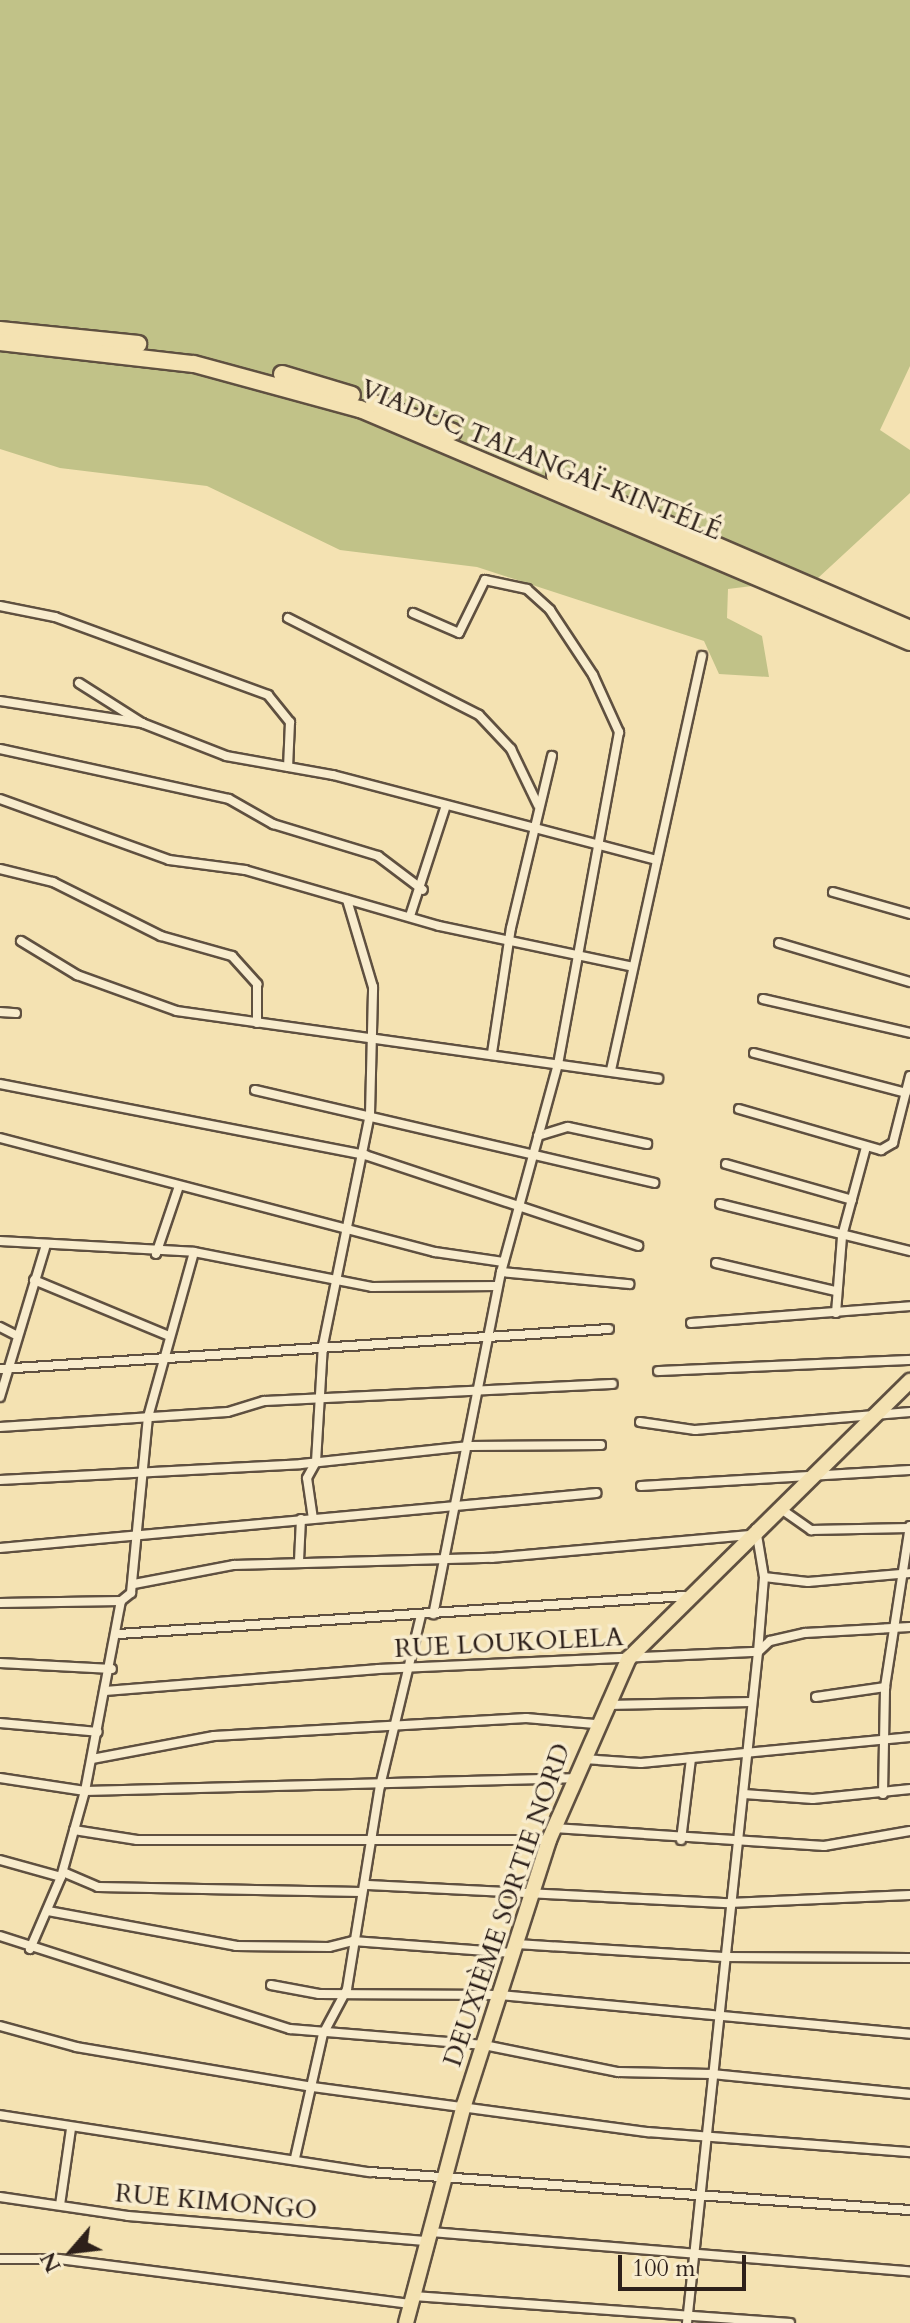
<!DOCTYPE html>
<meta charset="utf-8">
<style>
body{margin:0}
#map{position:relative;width:910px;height:2323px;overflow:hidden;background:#f4e2b2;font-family:Cardo,serif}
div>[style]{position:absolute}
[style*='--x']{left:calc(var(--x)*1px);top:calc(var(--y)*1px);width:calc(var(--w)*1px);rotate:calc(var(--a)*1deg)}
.green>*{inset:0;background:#c1c288}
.roads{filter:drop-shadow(2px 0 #5f5040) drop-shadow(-2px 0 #5f5040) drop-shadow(0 2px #5f5040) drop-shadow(0 -2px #5f5040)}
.street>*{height:8px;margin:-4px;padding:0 4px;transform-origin:4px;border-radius:4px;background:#f8eccd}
.primary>*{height:14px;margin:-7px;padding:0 7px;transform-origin:7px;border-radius:7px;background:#f4e2b2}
.highway>*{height:16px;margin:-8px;padding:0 8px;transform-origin:8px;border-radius:8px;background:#f4e2b2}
span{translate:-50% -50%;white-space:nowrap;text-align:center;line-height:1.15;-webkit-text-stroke:7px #f8eccd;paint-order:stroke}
.street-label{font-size:26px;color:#2d201a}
.north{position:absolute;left:32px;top:2211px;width:80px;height:80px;-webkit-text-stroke:6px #f8eccd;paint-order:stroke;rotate:242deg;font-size:22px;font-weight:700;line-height:32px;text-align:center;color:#2d201a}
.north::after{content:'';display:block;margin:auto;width:28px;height:36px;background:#2d201a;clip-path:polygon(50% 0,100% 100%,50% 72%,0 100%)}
.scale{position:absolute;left:618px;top:2255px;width:128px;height:36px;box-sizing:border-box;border:4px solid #2d201a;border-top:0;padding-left:10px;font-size:24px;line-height:28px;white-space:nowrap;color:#2d201a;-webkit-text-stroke:6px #f8eccd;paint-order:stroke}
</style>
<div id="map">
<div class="green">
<div style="clip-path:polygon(0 0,910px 0,910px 366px,880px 430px,910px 450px,910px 493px,818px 578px,728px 589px,727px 618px,762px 636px,769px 677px,719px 674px,704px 641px,477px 567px,340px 550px,207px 486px,60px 468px,0 449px)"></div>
</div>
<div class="roads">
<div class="street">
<div style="--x:0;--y:606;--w:56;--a:11.3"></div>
<div style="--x:55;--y:617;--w:227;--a:20.1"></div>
<div style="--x:268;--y:695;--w:35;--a:51"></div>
<div style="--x:290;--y:722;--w:45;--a:92.5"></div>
<div style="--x:413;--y:613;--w:50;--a:23.5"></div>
<div style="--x:459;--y:633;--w:59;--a:-63.9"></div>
<div style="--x:485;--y:580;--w:43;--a:12.1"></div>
<div style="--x:527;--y:589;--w:31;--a:42"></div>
<div style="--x:550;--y:610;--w:78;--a:56.5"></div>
<div style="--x:593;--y:675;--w:63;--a:65.5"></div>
<div style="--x:619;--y:732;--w:338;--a:100.4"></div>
<div style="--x:558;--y:1064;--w:216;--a:105.3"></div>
<div style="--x:501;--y:1272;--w:349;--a:101.2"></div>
<div style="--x:288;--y:618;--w:214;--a:26.9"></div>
<div style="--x:479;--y:715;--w:47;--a:46.7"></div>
<div style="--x:511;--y:749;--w:62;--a:64.3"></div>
<div style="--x:79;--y:683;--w:75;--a:32.4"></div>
<div style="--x:0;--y:701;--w:144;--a:8.8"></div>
<div style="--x:142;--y:723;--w:90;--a:21.4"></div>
<div style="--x:226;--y:756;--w:109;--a:10.1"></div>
<div style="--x:333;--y:775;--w:335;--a:14.7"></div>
<div style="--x:0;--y:749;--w:234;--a:12.3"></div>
<div style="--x:229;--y:799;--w:51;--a:29.6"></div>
<div style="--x:273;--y:824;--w:110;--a:16.9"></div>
<div style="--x:378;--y:856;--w:56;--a:37.1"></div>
<div style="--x:0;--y:799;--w:180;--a:19.8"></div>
<div style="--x:169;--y:860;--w:77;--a:7.5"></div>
<div style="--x:245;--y:870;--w:202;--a:16.1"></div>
<div style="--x:439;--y:926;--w:198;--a:11.9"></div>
<div style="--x:0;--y:869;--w:55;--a:13.8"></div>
<div style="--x:53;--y:882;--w:121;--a:26.6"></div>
<div style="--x:161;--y:936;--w:74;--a:15.7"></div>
<div style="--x:232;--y:956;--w:38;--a:48"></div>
<div style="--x:257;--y:984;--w:39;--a:90"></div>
<div style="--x:833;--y:892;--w:80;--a:15.9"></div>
<div style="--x:410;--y:916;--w:114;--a:-72"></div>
<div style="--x:21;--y:941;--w:66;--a:31.3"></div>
<div style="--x:77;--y:975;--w:106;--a:19.8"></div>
<div style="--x:177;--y:1011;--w:486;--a:8"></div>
<div style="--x:779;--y:943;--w:137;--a:16.6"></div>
<div style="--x:763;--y:999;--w:151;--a:13"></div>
<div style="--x:0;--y:1012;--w:16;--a:4"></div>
<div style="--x:492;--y:1053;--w:126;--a:-81.4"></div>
<div style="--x:511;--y:928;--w:177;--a:-76.6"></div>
<div style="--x:754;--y:1053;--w:157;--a:14.7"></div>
<div style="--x:611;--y:1070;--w:424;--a:-77.6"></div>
<div style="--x:0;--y:1084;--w:372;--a:11"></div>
<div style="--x:365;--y:1155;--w:288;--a:18.4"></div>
<div style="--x:255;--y:1090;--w:410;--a:13.1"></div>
<div style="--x:739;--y:1109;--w:148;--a:16.1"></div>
<div style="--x:881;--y:1150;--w:14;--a:-30"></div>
<div style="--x:893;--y:1143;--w:69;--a:-75.8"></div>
<div style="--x:538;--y:1136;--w:31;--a:-17"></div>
<div style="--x:568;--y:1127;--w:81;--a:12.1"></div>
<div style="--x:0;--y:1138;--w:450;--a:14.7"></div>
<div style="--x:435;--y:1252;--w:69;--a:8.4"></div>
<div style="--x:726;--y:1164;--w:131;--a:15.9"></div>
<div style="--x:720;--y:1204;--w:196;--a:13.9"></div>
<div style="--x:0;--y:1241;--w:194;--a:3.2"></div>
<div style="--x:194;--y:1252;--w:181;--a:11.1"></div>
<div style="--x:372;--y:1287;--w:126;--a:-0.5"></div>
<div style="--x:156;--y:1254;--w:72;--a:-71.3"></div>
<div style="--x:716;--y:1263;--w:122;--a:13.2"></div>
<div style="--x:501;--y:1272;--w:129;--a:5.4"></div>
<div style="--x:34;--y:1280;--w:144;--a:22.5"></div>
<div style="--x:836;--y:1313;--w:77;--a:-85.5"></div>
<div style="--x:842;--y:1236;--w:92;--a:-74.9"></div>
<div style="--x:691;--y:1323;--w:220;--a:-4.4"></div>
<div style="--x:0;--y:1327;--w:16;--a:27"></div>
<div style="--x:0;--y:1369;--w:610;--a:-3.76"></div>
<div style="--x:658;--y:1371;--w:252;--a:-2.5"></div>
<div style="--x:0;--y:1397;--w:159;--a:-73.2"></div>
<div style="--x:640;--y:1422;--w:56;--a:8.3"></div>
<div style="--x:695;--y:1430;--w:216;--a:-4.8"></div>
<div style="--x:0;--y:1427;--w:228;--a:-3.8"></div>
<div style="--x:228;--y:1412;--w:38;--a:-17"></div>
<div style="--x:264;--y:1401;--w:349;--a:-2.8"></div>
<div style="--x:0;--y:1480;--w:301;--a:-3"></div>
<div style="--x:301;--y:1464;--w:169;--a:-6.1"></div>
<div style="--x:469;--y:1446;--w:132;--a:-0.4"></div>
<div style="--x:641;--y:1486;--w:269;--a:-3.4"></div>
<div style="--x:781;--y:1509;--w:37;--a:35"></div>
<div style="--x:811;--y:1530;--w:98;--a:-1.2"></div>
<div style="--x:313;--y:1519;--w:41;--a:-98.3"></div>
<div style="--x:307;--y:1478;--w:18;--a:-61"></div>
<div style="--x:316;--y:1462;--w:117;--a:-86.6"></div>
<div style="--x:323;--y:1345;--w:236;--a:-78.5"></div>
<div style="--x:370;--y:1114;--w:127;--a:-88.6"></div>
<div style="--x:373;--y:987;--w:91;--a:-106.6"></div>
<div style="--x:0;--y:1548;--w:599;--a:-5.27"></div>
<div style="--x:299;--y:1561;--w:42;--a:-87.3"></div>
<div style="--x:764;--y:1577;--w:44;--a:6.5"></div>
<div style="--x:808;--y:1582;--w:102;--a:-5"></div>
<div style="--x:134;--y:1584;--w:102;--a:-10.8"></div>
<div style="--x:234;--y:1565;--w:258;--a:-1.6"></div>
<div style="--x:492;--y:1558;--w:258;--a:-5.1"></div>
<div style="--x:0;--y:1603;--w:121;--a:-0.9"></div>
<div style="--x:121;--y:1601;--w:13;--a:-39"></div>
<div style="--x:131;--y:1593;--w:177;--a:-84.5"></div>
<div style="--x:148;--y:1417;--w:171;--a:-74.4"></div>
<div style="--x:119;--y:1634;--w:567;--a:-3.84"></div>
<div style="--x:0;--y:1663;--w:112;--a:3.1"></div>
<div style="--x:106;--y:1691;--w:273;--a:-4.6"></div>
<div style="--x:378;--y:1669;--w:380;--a:-2.6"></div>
<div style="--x:758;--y:1652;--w:16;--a:-43"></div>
<div style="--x:770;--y:1641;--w:36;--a:-13"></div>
<div style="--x:805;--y:1633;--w:105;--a:-3.3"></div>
<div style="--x:816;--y:1697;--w:70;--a:-8.2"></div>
<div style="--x:607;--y:1705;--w:144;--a:-1.2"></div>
<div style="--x:0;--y:1723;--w:98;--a:5.2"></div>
<div style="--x:92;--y:1759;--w:124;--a:-10.7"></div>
<div style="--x:214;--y:1736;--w:313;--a:-3.3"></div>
<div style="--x:526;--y:1718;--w:69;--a:5"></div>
<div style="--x:584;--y:1759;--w:57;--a:4"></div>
<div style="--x:641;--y:1763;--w:270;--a:-5.5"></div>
<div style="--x:0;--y:1778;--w:86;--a:8.7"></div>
<div style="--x:85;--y:1791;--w:487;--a:-1.5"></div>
<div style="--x:744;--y:1794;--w:69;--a:4.1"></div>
<div style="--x:813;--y:1799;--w:98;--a:-5.9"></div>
<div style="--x:883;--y:1794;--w:107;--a:-88.9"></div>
<div style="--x:885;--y:1687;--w:163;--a:-81.2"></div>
<div style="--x:554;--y:1828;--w:271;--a:3.8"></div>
<div style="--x:824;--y:1846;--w:87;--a:-9.9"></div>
<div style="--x:74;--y:1830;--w:64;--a:9"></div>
<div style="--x:137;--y:1840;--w:412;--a:0"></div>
<div style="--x:681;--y:1840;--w:82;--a:-83"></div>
<div style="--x:0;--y:1860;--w:63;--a:15.6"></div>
<div style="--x:63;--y:1872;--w:38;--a:23"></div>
<div style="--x:98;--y:1887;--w:263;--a:1.1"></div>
<div style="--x:368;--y:1885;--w:361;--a:2.9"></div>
<div style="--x:729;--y:1903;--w:181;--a:-2.5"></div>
<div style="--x:48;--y:1911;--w:191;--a:10.5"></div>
<div style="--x:236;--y:1946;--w:93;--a:0.6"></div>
<div style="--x:329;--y:1947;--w:25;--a:-14"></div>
<div style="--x:353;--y:1941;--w:160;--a:4.3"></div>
<div style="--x:0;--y:1936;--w:305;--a:17.8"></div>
<div style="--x:290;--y:2029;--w:195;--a:4.7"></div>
<div style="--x:484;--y:2045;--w:137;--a:11.4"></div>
<div style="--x:618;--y:2072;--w:93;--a:1.2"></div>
<div style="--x:711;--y:2074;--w:200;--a:5.7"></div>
<div style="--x:517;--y:1944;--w:207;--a:3.6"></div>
<div style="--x:724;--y:1957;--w:186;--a:0.3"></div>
<div style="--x:30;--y:1949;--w:78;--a:-66.7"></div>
<div style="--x:61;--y:1877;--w:89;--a:-74.4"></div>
<div style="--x:85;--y:1791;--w:193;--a:-79.3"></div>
<div style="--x:271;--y:1985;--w:49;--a:10.6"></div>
<div style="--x:319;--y:1994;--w:181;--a:0.3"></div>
<div style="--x:500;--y:1995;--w:412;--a:5.4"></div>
<div style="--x:0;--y:2026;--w:79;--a:15.4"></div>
<div style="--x:76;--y:2047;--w:240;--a:9.6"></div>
<div style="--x:313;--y:2087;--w:338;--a:7.7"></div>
<div style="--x:648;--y:2132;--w:263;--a:4.4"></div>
<div style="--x:0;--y:2115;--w:374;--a:8.8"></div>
<div style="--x:370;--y:2172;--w:541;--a:4.03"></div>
<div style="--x:295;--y:2158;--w:127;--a:-77.3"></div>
<div style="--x:323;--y:2034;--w:51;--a:-61.9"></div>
<div style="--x:347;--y:1989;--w:206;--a:-80.8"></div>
<div style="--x:380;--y:1786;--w:176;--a:-76.5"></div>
<div style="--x:0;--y:2197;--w:129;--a:8.4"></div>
<div style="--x:128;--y:2216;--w:301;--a:4.8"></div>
<div style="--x:60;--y:2205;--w:77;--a:-81.8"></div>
<div style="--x:432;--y:2232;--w:480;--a:4.7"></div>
<div style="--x:0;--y:2259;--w:59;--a:0"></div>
<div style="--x:59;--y:2259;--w:356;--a:7.3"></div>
<div style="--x:414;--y:2296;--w:377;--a:4.1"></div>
<div style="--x:687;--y:2323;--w:675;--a:-83.96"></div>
<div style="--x:758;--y:1652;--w:75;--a:-85.4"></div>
<div style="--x:764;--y:1577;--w:49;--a:-99.5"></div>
</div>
<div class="primary">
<div style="--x:406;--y:2323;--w:226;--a:-75.1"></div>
<div style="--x:464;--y:2105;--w:278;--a:-72.2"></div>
<div style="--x:549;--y:1840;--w:199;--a:-66.3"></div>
<div style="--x:629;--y:1658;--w:395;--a:-44.6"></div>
</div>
<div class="highway">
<div style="--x:0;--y:330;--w:139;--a:5.8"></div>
<div style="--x:0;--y:342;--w:195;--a:6.5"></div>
<div style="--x:194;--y:364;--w:172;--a:15.2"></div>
<div style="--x:360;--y:409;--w:597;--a:22.96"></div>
<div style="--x:282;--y:374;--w:73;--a:16.7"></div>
<div style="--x:374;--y:403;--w:84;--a:20.2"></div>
<div style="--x:555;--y:476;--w:387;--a:23.3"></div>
</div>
</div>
<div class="street-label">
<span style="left:541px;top:460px;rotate:22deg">VIADUC TALANGAÏ-KINTÉLÉ</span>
<span style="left:509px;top:1643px;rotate:-3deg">RUE LOUKOLELA</span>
<span style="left:507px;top:1905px;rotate:-71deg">DEUXIÈME SORTIE NORD</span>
<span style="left:216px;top:2202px;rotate:5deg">RUE KIMONGO</span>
</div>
<div class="north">N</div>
<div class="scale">100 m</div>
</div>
